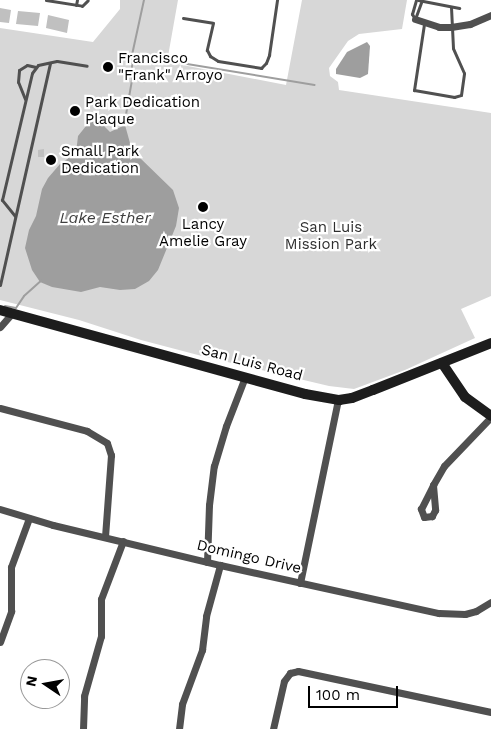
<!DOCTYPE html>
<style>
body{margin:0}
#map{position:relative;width:491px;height:729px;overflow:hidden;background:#fff;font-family:"Work Sans",sans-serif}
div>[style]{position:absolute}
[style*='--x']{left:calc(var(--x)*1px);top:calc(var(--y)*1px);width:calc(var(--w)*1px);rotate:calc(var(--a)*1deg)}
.green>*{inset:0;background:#d7d7d7}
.water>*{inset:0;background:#9e9e9e}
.stream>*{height:2px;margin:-1px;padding:0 1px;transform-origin:1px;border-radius:1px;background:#9e9e9e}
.building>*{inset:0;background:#c0c0c0}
.lane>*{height:3px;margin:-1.5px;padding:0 1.5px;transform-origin:1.5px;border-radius:1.5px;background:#505050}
.street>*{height:7px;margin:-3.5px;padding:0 3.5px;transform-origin:3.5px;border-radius:3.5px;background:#505050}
.secondary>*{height:10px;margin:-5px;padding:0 5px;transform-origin:5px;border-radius:5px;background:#1d1d1d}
.dots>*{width:14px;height:14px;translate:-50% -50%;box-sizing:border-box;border:2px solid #fff;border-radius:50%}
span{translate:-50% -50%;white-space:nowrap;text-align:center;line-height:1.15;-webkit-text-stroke:4.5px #fff;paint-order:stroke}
.poi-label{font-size:15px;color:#000}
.left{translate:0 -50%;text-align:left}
.park-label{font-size:15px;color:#2e2e2e}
.street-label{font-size:15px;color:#000}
.water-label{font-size:16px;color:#3f3f3f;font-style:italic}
.north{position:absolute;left:20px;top:659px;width:50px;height:50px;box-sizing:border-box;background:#fff;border:1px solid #999;border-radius:50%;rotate:282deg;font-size:14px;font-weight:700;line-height:20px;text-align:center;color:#000}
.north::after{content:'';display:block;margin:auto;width:18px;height:22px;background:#000;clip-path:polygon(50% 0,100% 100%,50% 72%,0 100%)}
.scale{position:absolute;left:308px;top:686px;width:90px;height:22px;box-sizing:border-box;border:2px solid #000;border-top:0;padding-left:6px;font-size:15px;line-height:18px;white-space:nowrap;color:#000;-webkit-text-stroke:4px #fff;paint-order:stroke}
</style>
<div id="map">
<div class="green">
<div style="clip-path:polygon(120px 0,178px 0,167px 62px,286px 85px,302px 0,407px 0,402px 29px,359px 34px,348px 41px,329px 68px,330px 76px,338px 82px,339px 90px,491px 113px,491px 296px,461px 309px,475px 338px,405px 370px,354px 389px,329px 386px,198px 355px,141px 340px,79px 320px,0 300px,0 28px,93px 42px,120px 9px)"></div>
</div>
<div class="water">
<div style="clip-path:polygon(367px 42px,370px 46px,368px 74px,360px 78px,336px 74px,336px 69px,347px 52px)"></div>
<div style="clip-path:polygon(94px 116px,110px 132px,125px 125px,130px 143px,138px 156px,173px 190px,179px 208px,176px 226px,158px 270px,149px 281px,135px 289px,120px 290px,100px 287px,81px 292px,52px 287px,40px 282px,32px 270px,25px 248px,29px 230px,36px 216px,42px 189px,48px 178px,60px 164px,76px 153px,78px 136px)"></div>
</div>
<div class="stream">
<div style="--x:132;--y:55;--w:185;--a:9.3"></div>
<div style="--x:124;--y:126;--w:47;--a:-80.1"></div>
<div style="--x:132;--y:80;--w:25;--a:-90"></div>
<div style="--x:132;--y:55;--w:56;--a:-77.7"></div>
<div style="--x:5;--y:306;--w:11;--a:10"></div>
<div style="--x:16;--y:308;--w:14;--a:-56"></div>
<div style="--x:24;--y:296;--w:24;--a:-42"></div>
</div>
<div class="building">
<div style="clip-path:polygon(0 8px,11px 10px,9px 23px,0 22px)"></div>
<div style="clip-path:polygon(18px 11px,40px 13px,38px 26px,16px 24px)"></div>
<div style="clip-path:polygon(48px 15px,69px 20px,67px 33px,46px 28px)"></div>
<div style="clip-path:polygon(44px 149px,44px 157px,38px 157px,38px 150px)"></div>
</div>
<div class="lane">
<div style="--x:46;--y:0;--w:36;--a:9"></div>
<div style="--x:82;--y:6;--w:8;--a:-45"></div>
<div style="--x:418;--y:0;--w:42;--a:11"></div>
<div style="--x:76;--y:5;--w:5;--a:-79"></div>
<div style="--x:183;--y:18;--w:30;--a:9"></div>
<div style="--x:213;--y:23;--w:28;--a:103"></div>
<div style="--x:207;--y:50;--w:7;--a:63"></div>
<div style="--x:210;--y:56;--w:9;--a:32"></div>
<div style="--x:218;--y:61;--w:44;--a:9.2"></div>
<div style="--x:261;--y:68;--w:7;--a:-45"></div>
<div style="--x:266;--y:63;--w:9;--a:-69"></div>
<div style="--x:269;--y:55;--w:56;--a:-81.7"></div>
<div style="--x:415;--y:19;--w:20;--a:-70"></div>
<div style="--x:415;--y:19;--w:6;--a:-121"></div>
<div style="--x:412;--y:14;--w:15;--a:-74"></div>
<div style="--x:424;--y:24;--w:67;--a:98.6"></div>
<div style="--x:414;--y:90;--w:41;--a:9.9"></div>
<div style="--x:454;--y:97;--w:7;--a:-16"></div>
<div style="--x:461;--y:95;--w:22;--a:-82"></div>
<div style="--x:464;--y:73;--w:27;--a:-114"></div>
<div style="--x:453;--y:48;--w:41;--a:-92.8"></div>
<div style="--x:25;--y:99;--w:18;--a:-112"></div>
<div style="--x:18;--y:82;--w:12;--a:-85"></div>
<div style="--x:19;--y:70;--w:9;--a:-32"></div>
<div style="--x:27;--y:65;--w:9;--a:13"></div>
<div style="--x:15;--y:216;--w:21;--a:-129"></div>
<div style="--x:2;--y:200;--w:130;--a:-76.7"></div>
<div style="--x:32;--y:73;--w:10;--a:-53"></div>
<div style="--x:38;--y:65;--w:19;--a:-12"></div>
<div style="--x:57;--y:61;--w:30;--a:9"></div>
<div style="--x:0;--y:285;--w:227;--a:-77.3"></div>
</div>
<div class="street">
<div style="--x:415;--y:19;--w:25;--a:18"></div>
<div style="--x:439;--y:27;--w:12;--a:0"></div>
<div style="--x:451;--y:27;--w:19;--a:-9"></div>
<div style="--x:470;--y:24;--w:23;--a:-23"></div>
<div style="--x:0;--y:327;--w:18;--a:-49"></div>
<div style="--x:0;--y:408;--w:90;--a:14.8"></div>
<div style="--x:87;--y:431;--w:23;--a:31"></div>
<div style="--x:107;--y:443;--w:13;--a:72"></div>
<div style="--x:111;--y:455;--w:82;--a:94.2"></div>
<div style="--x:433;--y:485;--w:25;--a:85"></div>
<div style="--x:435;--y:510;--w:7;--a:117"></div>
<div style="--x:432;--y:516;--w:8;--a:173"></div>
<div style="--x:424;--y:517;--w:9;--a:-111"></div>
<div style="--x:421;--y:509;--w:27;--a:-63"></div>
<div style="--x:433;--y:485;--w:22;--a:-60"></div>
<div style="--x:444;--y:466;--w:68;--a:-46.2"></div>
<div style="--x:0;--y:509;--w:55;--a:16.8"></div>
<div style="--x:53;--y:525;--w:172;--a:13.5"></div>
<div style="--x:220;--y:565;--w:224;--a:12.4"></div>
<div style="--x:439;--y:613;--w:26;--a:2"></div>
<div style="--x:465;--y:614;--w:11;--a:-15"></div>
<div style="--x:476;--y:611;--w:17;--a:-31"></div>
<div style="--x:207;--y:562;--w:57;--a:-88"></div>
<div style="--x:209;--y:505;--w:39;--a:-83"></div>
<div style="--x:214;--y:466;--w:42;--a:-73.3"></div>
<div style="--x:226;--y:426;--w:53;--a:-68.8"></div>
<div style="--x:300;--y:583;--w:187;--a:-78.3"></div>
<div style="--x:0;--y:642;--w:33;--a:-70"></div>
<div style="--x:11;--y:611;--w:44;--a:-90"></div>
<div style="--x:11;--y:567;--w:52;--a:-69.8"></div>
<div style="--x:83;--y:729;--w:33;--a:-88"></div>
<div style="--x:84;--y:696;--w:62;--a:-74.2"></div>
<div style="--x:101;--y:636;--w:37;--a:-90"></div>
<div style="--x:101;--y:599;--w:62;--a:-69.2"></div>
<div style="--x:179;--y:729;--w:25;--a:-83"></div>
<div style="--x:182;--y:704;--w:58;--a:-69.7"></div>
<div style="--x:202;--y:650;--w:34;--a:-83"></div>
<div style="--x:206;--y:616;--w:53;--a:-74.6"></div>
<div style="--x:273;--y:729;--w:49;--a:-77.1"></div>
<div style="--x:284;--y:681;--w:10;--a:-53"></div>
<div style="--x:290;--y:673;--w:8;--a:-14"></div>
<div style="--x:298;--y:671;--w:197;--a:12"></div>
</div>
<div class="secondary">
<div style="--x:0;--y:310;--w:316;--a:15.4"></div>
<div style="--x:305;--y:394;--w:35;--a:10"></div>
<div style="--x:339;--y:400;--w:13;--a:-9"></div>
<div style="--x:352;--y:398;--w:22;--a:-21"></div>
<div style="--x:373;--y:390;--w:127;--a:-21.7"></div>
<div style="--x:442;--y:363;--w:41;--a:55.9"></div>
<div style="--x:465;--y:397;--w:32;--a:36"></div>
</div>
<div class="dots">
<div style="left:108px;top:67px;background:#000"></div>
<div style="left:75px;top:111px;background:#000"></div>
<div style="left:51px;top:160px;background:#000"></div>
<div style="left:203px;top:207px;background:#000"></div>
</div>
<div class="poi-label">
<span class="left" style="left:118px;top:67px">Francisco<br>"Frank" Arroyo</span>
<span class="left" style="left:85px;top:111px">Park Dedication<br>Plaque</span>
<span class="left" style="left:61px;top:160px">Small Park<br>Dedication</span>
<span style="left:203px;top:233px">Lancy<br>Amelie Gray</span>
</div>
<div class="park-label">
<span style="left:331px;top:236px">San Luis<br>Mission Park</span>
</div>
<div class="street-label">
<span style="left:252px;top:363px;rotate:15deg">San Luis Road</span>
<span style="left:249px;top:557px;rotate:13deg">Domingo Drive</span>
</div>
<div class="water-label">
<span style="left:105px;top:218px">Lake Esther</span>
</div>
<div class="north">N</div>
<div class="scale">100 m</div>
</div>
